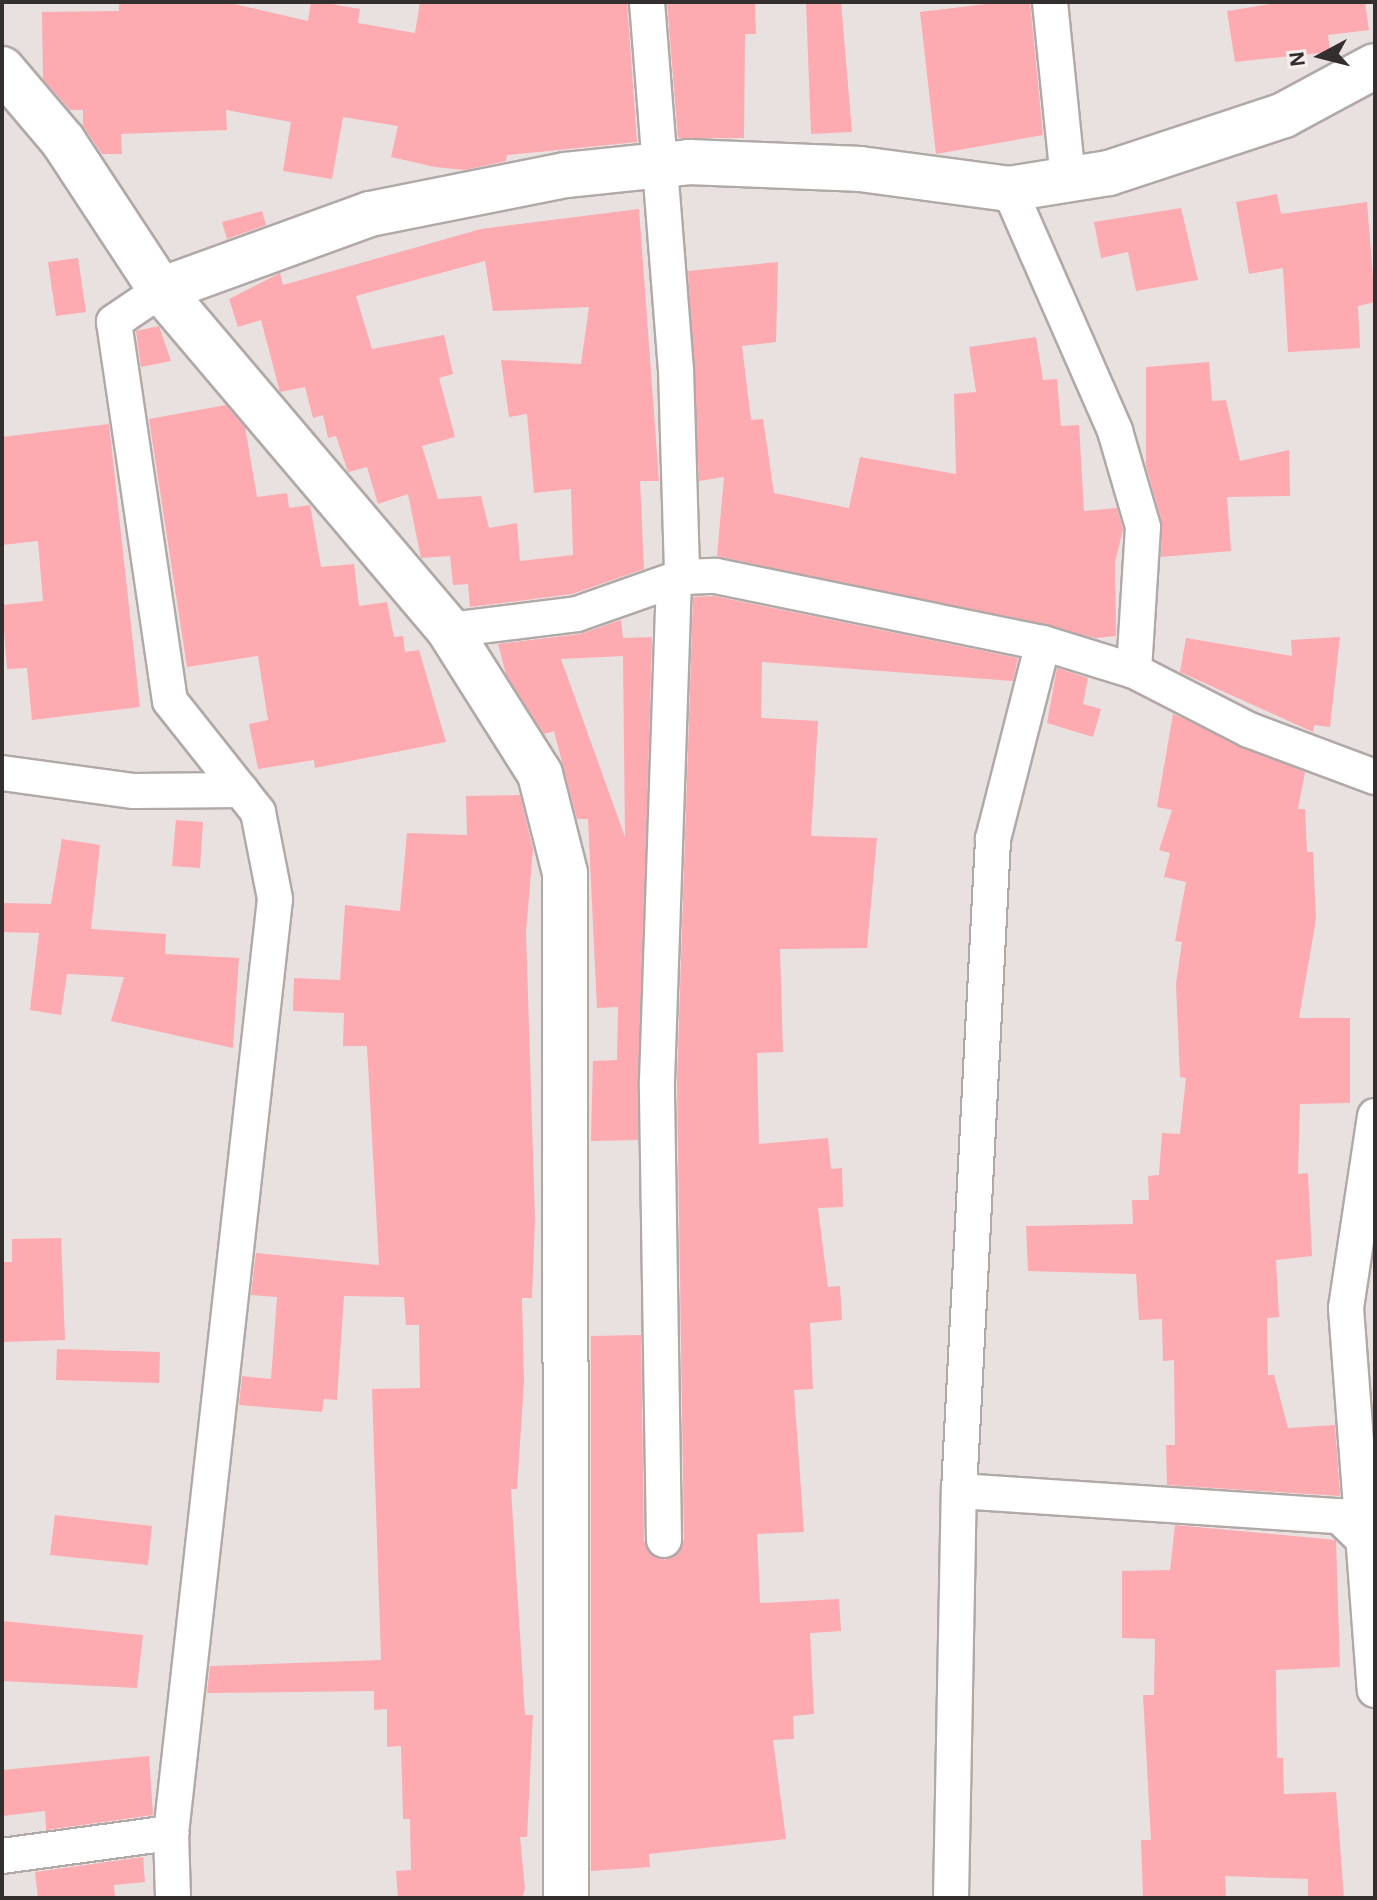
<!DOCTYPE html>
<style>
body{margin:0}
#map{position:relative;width:1377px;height:1900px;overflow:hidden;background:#e9e1df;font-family:"Alegreya Sans",sans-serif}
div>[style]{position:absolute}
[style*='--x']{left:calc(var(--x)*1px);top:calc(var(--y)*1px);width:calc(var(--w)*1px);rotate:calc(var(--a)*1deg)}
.building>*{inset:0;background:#fdaab1}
.roads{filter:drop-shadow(2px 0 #b1a9a8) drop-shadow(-2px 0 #b1a9a8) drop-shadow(0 2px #b1a9a8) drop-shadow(0 -2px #b1a9a8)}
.street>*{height:34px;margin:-17px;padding:0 17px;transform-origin:17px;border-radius:17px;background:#fff}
.secondary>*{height:44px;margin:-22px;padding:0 22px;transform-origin:22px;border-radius:22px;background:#fff}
span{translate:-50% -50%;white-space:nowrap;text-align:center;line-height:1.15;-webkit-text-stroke:8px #f6eeec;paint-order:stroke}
.frame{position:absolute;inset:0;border:4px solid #322f2e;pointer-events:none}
.north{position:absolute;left:1281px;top:16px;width:80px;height:80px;-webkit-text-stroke:6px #f6eeec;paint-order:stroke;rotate:263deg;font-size:22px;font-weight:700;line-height:32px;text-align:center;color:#322f2e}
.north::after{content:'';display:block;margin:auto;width:28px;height:36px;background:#322f2e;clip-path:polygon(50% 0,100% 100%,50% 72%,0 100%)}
</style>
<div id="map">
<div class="building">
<div style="clip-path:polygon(119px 2px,226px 2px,308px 21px,311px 2px,320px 2px,360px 9px,358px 23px,415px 33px,420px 2px,627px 2px,637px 142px,507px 155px,506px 161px,465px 170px,435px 167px,391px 157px,398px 126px,343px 117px,332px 179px,283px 171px,291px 122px,226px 110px,227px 130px,121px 134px,122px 154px,102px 154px,83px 126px,83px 110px,70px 110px,43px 79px,42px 12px,119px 11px)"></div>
<div style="clip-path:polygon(667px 2px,755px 2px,756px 34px,745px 34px,744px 138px,678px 138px)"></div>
<div style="clip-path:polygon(806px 2px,841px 2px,852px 132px,811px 134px)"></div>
<div style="clip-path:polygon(1002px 2px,1030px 2px,1043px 135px,936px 154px,920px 12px)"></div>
<div style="clip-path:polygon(1283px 2px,1365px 2px,1369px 30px,1328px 35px,1330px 52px,1235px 62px,1227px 11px)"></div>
<div style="clip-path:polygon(1277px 194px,1281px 214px,1367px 202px,1375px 302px,1358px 306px,1360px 348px,1288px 352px,1283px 268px,1249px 274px,1236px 202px)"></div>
<div style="clip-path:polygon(1181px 208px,1198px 280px,1136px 291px,1128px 252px,1101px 258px,1094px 222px)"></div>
<div style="clip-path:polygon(evenodd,639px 209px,659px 481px,640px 481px,644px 569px,572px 594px,470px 607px,468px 584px,453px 585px,450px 556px,421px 558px,408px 494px,378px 504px,367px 467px,348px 472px,336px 436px,328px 438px,323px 415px,313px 418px,305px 387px,280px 392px,261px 320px,238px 327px,229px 299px,280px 273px,283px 285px,481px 229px,639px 209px,485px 261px,493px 311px,589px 307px,581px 364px,501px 360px,509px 417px,527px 414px,534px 493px,571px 489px,573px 555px,520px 561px,517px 523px,489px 528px,481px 496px,438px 499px,422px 446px,455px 437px,439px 378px,453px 374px,444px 335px,372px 349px,356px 296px,485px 261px)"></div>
<div style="clip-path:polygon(262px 211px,266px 225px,227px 239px,222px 222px)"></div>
<div style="clip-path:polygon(78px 258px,86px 312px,56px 316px,48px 262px)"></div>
<div style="clip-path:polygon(778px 262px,776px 342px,742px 346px,751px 420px,763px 419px,774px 493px,849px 508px,860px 457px,956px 474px,954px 394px,976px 392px,969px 347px,1036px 337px,1043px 380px,1057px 379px,1061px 426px,1079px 425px,1084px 511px,1117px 508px,1123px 529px,1115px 563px,1116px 636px,1096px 638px,717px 556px,724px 477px,699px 481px,688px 271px)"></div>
<div style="clip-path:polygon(159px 326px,171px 361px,141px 367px,136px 331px)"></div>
<div style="clip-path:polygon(1209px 362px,1212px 401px,1226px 400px,1240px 461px,1289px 450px,1290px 496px,1227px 497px,1231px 551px,1161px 557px,1162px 522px,1146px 466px,1146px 367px)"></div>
<div style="clip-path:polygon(226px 405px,245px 427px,257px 497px,287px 493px,289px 508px,310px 505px,321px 567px,354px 564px,359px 606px,387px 602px,394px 637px,403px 636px,405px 652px,419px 650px,446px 742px,315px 768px,314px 760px,258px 769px,249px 724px,268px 720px,258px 656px,187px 667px,149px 419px)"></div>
<div style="clip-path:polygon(109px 424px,140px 707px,32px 720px,27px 668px,7px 669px,2px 605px,43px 601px,38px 541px,2px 545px,2px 437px)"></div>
<div style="clip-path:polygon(714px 596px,1018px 658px,1013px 681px,762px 662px,761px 718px,818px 721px,811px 836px,877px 838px,867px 948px,780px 949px,783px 1052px,757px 1053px,759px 1144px,828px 1138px,831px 1169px,842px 1168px,843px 1207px,818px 1208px,828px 1287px,840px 1286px,842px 1320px,810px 1323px,813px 1389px,794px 1390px,804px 1532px,757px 1534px,760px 1603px,839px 1599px,841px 1631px,810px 1633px,814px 1714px,793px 1716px,794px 1739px,773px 1740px,786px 1839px,649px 1854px,650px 1867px,591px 1871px,591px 1336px,641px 1335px,644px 1541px,665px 1560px,684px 1540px,677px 1081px,693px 597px)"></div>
<div style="clip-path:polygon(evenodd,621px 620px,623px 638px,652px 637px,638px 1140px,591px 1141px,593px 1061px,617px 1060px,618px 1007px,597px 1008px,588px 819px,577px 819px,554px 731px,544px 734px,506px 674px,498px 644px,580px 634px,621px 620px,623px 656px,625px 837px,561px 659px,623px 656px)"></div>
<div style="clip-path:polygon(1340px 637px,1330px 727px,1314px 725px,1313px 732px,1180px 672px,1186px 638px,1292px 656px,1291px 640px)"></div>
<div style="clip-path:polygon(1057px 668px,1088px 678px,1083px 704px,1101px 709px,1093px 737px,1047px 723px)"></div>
<div style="clip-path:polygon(1173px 714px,1305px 772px,1298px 809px,1305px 809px,1307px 852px,1313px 852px,1316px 919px,1299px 1018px,1350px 1018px,1350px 1103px,1300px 1104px,1298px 1174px,1308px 1173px,1312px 1256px,1276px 1260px,1279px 1317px,1267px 1318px,1268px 1375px,1274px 1375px,1288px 1428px,1335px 1425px,1340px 1496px,1167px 1485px,1166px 1445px,1175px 1445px,1174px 1360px,1163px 1361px,1162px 1319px,1139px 1320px,1136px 1274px,1028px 1271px,1026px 1226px,1133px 1224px,1132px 1200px,1149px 1200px,1148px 1176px,1159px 1175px,1162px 1133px,1180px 1134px,1186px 1078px,1180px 1077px,1176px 984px,1182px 942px,1175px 941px,1186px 882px,1164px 877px,1170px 853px,1159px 850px,1172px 810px,1157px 807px)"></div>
<div style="clip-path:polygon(520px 795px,533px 849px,526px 932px,535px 1218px,532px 1298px,522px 1298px,524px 1382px,517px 1489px,511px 1489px,525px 1715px,533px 1715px,527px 1837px,520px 1837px,525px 1889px,522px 1898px,398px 1898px,396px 1871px,411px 1870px,410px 1819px,403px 1819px,401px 1746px,387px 1747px,387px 1709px,374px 1710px,374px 1691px,207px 1693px,210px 1666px,381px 1660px,372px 1389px,420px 1388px,419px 1325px,406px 1325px,404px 1297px,344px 1296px,337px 1400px,324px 1399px,322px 1412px,239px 1405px,242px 1376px,271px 1379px,277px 1297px,251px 1295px,256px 1253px,379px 1265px,367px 1046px,343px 1046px,344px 1013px,293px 1011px,294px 978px,340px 980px,345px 905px,400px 911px,407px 833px,467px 835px,466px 796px)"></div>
<div style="clip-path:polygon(176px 820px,203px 822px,200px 868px,172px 866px)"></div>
<div style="clip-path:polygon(62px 839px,100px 845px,91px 929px,166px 934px,165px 954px,239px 958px,233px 1048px,111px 1021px,124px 977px,67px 974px,61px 1015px,30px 1010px,39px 933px,2px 932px,2px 903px,51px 904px)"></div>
<div style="clip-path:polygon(61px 1238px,65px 1340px,2px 1342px,2px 1262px,12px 1262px,12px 1239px)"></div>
<div style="clip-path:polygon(57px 1349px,160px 1352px,159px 1383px,56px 1380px)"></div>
<div style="clip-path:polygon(55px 1515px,152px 1526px,148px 1565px,50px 1555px)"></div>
<div style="clip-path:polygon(1175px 1525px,1336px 1540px,1340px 1667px,1276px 1670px,1277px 1758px,1283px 1758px,1284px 1794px,1336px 1792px,1344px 1898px,1308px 1898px,1308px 1879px,1225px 1876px,1226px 1898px,1143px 1898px,1141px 1840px,1151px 1840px,1143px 1695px,1154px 1695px,1155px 1639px,1122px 1638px,1122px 1571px,1170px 1570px)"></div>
<div style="clip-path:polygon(2px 1621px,143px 1635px,137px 1688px,2px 1681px)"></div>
<div style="clip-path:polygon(149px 1756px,153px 1815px,46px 1830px,45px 1811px,2px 1816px,2px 1770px)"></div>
<div style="clip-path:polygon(143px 1857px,145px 1882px,114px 1885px,115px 1898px,38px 1898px,35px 1872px)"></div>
</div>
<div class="roads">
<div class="street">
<div style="--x:647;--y:2;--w:368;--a:85.5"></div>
<div style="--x:676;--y:369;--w:208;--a:88.3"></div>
<div style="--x:1050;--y:2;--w:179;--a:84.2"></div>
<div style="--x:1009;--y:189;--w:264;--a:66.3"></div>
<div style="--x:1115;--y:431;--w:100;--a:73.7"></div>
<div style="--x:1143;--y:527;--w:144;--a:93.6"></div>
<div style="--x:161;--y:290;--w:57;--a:145.8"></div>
<div style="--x:114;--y:322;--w:383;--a:81.6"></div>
<div style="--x:170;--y:701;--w:142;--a:51.6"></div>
<div style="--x:258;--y:812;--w:89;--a:78.9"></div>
<div style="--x:275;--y:899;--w:940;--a:96.35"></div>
<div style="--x:171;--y:1833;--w:65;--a:88.2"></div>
<div style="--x:449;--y:630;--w:129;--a:-7.1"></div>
<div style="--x:577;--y:614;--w:111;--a:-19.4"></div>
<div style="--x:682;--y:577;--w:34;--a:-2"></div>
<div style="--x:716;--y:576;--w:334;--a:11.6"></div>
<div style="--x:1043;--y:643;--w:95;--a:17.1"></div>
<div style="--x:1134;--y:671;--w:129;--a:27.2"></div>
<div style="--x:1249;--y:730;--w:134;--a:20.5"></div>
<div style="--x:2;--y:773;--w:133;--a:7.8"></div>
<div style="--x:134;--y:791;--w:107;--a:-0.5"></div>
<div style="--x:1375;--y:1116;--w:194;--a:98.6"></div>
<div style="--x:1346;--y:1308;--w:383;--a:85.7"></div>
<div style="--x:959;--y:1491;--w:381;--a:3.8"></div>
<div style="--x:1339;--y:1516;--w:28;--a:44"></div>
<div style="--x:1359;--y:1535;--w:11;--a:0"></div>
<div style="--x:664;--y:1540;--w:459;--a:-90.9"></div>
<div style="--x:657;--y:1081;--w:502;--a:-88.06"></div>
<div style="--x:2;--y:1856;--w:171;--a:-7.8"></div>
<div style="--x:951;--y:1898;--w:407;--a:-88.9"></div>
<div style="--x:959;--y:1491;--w:653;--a:-87.01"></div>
<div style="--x:993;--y:839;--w:202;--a:-75.7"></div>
</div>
<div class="secondary">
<div style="--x:2;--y:69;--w:94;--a:49.7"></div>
<div style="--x:63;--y:141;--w:178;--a:56.7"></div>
<div style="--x:161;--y:290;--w:446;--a:49.7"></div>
<div style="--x:449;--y:630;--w:170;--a:57.7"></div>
<div style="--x:540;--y:774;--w:102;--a:75.8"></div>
<div style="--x:565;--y:873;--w:1025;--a:89.94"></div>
<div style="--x:161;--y:290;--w:222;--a:-20"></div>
<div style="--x:370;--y:214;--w:200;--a:-11.3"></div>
<div style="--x:566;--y:175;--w:124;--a:-6"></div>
<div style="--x:689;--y:162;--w:171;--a:2.3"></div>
<div style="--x:860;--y:169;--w:150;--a:7.6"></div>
<div style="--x:1009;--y:189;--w:101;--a:-9.1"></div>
<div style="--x:1109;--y:173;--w:184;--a:-18.3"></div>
<div style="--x:1284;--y:115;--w:103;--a:-28.3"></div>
</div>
</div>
<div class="frame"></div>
<div class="north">N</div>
</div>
